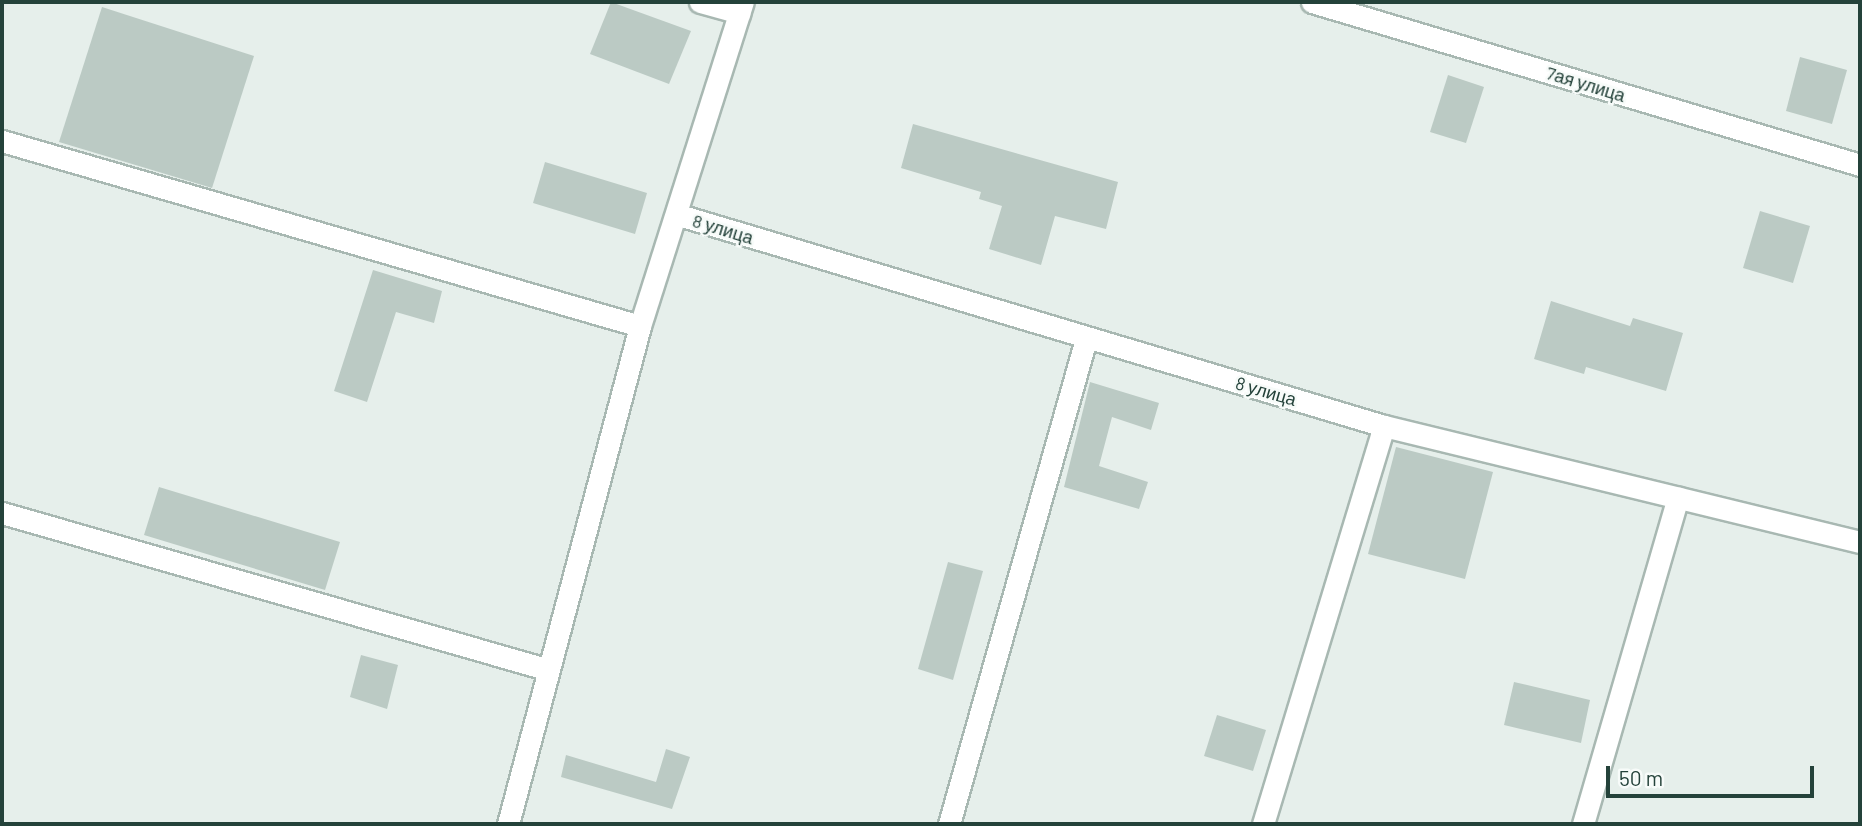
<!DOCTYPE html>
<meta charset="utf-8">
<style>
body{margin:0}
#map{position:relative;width:1862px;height:826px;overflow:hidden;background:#e6efeb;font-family:Barlow,sans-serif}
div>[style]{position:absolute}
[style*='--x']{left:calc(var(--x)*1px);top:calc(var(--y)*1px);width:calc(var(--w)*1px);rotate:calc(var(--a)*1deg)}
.building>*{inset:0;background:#bbcac4}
.roads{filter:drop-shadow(2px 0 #a8b8b2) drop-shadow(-2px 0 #a8b8b2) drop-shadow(0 2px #a8b8b2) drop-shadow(0 -2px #a8b8b2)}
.minor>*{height:21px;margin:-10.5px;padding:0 10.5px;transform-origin:10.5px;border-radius:10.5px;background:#fff}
span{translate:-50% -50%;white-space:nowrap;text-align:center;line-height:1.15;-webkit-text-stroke:5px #f7fbf9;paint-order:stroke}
.street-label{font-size:18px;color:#24423a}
.frame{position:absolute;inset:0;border:4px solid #24423a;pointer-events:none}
.scale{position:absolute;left:1606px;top:766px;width:208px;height:32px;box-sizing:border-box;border:4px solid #24423a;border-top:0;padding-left:9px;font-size:21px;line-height:24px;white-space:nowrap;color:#24423a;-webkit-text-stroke:5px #f7fbf9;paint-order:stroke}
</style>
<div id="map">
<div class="building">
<div style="clip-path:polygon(611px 2px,691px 31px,669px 84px,590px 54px)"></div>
<div style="clip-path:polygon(102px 7px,254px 56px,212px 188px,59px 142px)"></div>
<div style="clip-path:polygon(1800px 57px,1847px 70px,1832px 124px,1786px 111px)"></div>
<div style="clip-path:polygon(1448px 75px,1484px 87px,1466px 143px,1430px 132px)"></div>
<div style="clip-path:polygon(913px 124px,1118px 182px,1106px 229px,1055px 216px,1041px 265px,989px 249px,1002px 206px,979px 199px,981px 192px,901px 168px)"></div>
<div style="clip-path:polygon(545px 162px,647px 193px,635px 234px,533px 203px)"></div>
<div style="clip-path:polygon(1760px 211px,1810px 226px,1793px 283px,1743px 268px)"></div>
<div style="clip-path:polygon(373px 270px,442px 291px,434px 323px,396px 312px,367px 402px,334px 391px)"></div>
<div style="clip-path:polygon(1551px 301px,1630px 326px,1633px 318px,1683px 333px,1666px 391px,1586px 367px,1584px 374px,1534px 359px)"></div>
<div style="clip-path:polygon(1090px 382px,1159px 403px,1151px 430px,1112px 417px,1099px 466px,1148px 482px,1139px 509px,1064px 487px)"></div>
<div style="clip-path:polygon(1396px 447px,1493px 472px,1465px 579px,1368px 554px)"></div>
<div style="clip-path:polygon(159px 487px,340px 542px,325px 590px,144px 535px)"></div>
<div style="clip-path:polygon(948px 562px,983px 571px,953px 680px,918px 669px)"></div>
<div style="clip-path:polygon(361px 655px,398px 665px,387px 709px,350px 697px)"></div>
<div style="clip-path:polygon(1514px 682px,1590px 700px,1581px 743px,1504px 725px)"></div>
<div style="clip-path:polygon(1217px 715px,1266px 730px,1253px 771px,1204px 756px)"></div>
<div style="clip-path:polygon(666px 749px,690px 757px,672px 809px,561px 777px,566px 755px,656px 782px)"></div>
</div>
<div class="roads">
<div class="minor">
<div style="--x:700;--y:2;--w:41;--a:15.4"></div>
<div style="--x:1312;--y:2;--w:572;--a:16.56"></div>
<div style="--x:2;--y:141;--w:664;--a:16.17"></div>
<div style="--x:679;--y:215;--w:736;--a:16.66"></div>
<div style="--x:1384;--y:426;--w:490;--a:13.7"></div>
<div style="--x:2;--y:513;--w:566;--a:16"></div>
<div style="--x:508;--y:824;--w:515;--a:-75.15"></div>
<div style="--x:640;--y:326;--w:340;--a:-72.4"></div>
<div style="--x:949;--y:824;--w:504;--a:-74.23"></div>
<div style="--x:1263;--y:824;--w:416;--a:-73.1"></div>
<div style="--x:1583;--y:824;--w:340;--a:-73.8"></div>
</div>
</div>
<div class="street-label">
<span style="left:1586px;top:84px;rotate:17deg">7ая улица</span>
<span style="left:723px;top:229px;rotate:17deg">8 улица</span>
<span style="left:1266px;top:391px;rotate:16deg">8 улица</span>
</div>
<div class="frame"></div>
<div class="scale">50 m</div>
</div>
